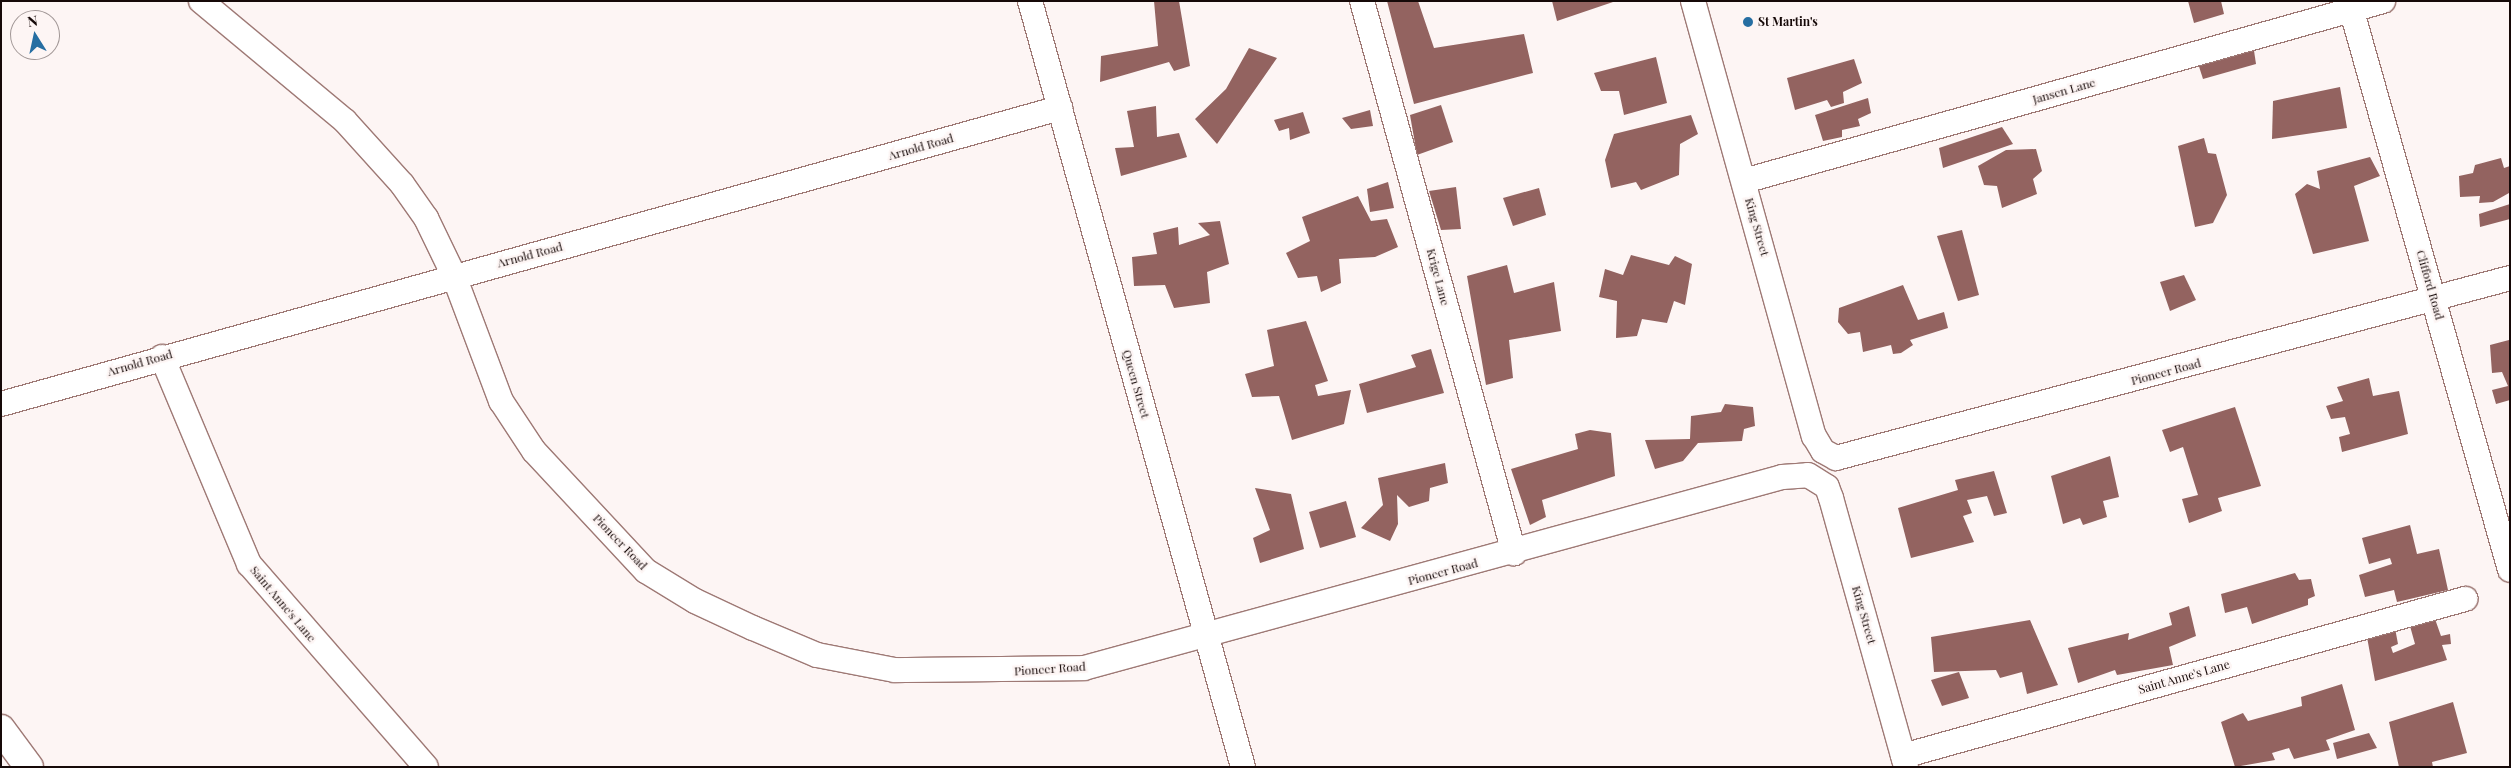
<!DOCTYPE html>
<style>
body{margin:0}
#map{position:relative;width:2511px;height:768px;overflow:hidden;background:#fdf5f4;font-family:"Playfair Display",serif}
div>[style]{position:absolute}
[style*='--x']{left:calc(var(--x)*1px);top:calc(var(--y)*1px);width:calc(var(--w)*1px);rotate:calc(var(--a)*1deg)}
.building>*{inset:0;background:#936360}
.roads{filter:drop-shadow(1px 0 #9e7975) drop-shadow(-1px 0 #9e7975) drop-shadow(0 1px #9e7975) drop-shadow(0 -1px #9e7975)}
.minor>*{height:24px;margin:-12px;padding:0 12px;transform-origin:12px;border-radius:12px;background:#fff}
.tertiary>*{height:28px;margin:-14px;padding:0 14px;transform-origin:14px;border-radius:14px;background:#fff}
.dots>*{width:14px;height:14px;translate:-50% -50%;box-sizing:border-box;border:2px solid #fdf5f4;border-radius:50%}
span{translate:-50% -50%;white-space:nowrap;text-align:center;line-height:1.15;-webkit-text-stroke:4.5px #fdf5f4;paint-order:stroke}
.poi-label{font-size:12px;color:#160908;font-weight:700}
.left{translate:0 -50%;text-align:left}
.street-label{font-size:12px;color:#160908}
.frame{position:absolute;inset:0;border:2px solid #160908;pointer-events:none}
.north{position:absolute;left:10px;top:10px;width:50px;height:50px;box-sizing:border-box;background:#fdf5f4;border:1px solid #a19796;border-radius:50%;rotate:350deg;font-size:14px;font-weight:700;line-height:20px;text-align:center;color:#160908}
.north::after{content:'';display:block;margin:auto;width:18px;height:22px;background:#266ea2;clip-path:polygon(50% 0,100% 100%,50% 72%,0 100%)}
</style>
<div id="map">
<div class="building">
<div style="clip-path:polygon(1154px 1px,1179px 1px,1190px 66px,1174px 71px,1169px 62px,1100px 82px,1101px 56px,1158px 46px)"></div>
<div style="clip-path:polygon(1387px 1px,1418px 1px,1434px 48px,1524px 34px,1533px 73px,1414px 104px)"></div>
<div style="clip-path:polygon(1552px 1px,1613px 1px,1613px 2px,1557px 21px)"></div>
<div style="clip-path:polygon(2188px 1px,2221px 1px,2224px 14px,2194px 23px)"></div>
<div style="clip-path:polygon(2253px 44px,2256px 64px,2203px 79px,2195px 54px)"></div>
<div style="clip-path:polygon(1249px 48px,1277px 58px,1217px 144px,1195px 119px,1226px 89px)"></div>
<div style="clip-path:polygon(1656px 57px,1667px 103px,1624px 115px,1619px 91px,1601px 91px,1594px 73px)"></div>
<div style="clip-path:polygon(1854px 59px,1862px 83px,1843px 92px,1844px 103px,1831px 107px,1827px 100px,1795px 110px,1787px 78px)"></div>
<div style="clip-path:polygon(2340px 87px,2347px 128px,2272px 139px,2273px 101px)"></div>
<div style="clip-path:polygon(1868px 98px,1871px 113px,1858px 119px,1860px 126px,1842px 130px,1842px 137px,1823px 141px,1815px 115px)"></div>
<div style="clip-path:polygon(1441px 105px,1453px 142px,1417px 155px,1410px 115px)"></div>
<div style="clip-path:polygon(1156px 106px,1157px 137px,1179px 133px,1187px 157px,1121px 176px,1115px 148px,1134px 147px,1127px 111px)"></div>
<div style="clip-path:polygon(1370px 110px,1373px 126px,1351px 129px,1342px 118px)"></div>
<div style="clip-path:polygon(1303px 112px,1310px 133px,1290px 140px,1289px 128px,1279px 131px,1274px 120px)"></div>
<div style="clip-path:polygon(1691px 115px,1698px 134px,1680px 144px,1679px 175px,1641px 190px,1636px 182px,1611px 188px,1605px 160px,1614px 134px)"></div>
<div style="clip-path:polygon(2002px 127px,2013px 144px,1943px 168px,1939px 148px)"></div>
<div style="clip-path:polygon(2204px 138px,2208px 153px,2216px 154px,2227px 195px,2213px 223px,2195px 227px,2178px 146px)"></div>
<div style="clip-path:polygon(2036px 149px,2042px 171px,2033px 179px,2037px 194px,2002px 208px,1997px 186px,1984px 185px,1978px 166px,2006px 150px)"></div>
<div style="clip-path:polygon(2370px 157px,2380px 176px,2354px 186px,2369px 241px,2313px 254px,2295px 194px,2307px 184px,2320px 189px,2317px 171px)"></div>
<div style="clip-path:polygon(2501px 158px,2504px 168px,2510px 166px,2509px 193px,2493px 202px,2479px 203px,2480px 196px,2460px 197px,2459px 176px,2473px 173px,2475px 165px)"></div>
<div style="clip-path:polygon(1388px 182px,1394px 208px,1370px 212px,1367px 189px)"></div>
<div style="clip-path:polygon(1456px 187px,1461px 229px,1441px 230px,1429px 191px)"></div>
<div style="clip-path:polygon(1539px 188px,1546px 215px,1513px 226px,1503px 198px)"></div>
<div style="clip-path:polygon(1358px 196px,1371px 221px,1387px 219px,1398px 247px,1375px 257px,1339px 259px,1341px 283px,1321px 292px,1317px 276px,1298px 278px,1286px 253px,1310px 241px,1302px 217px)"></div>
<div style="clip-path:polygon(2510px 204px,2510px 219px,2480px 227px,2479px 214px)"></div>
<div style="clip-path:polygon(1220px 221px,1229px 264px,1207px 272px,1210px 303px,1174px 308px,1165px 285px,1134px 286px,1132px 257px,1157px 254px,1153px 233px,1178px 227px,1179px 245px,1210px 235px,1198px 223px)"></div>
<div style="clip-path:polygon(1962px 230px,1979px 295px,1958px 301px,1937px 236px)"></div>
<div style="clip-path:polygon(1631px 255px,1669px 265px,1675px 256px,1692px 264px,1685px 305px,1674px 301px,1667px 323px,1642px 319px,1637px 336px,1616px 338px,1617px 301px,1599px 297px,1605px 269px,1623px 275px)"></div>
<div style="clip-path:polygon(1507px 265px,1514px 293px,1554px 282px,1561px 331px,1509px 340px,1513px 378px,1486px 385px,1467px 276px)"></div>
<div style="clip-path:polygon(2184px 275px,2196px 300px,2170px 311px,2160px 282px)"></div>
<div style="clip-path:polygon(1903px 285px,1918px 320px,1944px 312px,1948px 328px,1910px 340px,1913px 345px,1901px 353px,1893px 354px,1891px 345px,1863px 352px,1860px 332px,1848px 334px,1838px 322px,1839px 308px)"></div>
<div style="clip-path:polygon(1306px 321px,1328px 381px,1315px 385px,1318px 396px,1351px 390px,1344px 424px,1292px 440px,1279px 396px,1252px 397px,1245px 374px,1274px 366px,1267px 330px)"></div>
<div style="clip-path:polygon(2509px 340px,2510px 400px,2496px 404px,2492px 390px,2508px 386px,2502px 372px,2492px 373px,2490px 345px)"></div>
<div style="clip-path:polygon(1431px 349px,1444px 393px,1367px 413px,1359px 384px,1416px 367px,1411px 355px)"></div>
<div style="clip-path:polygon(2369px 378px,2373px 396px,2399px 391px,2408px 434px,2342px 452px,2339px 437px,2350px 434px,2345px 417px,2331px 419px,2326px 406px,2343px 401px,2337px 387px)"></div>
<div style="clip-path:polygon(1725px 404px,1753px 407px,1755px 426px,1744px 429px,1742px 441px,1698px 443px,1683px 461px,1655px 469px,1645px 440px,1690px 439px,1691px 416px,1721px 412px)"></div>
<div style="clip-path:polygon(2235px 407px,2261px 486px,2218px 498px,2222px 511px,2189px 523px,2182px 499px,2198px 495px,2183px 447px,2170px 452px,2162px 430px)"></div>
<div style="clip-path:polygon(1590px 430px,1611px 433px,1615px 476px,1542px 500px,1546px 517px,1530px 525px,1511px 469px,1578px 449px,1575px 434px)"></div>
<div style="clip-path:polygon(2110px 456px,2119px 497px,2103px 501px,2107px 517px,2083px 525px,2080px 518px,2063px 524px,2051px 476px)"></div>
<div style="clip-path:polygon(1445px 463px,1448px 483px,1430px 488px,1429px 501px,1409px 507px,1397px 495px,1398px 524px,1390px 541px,1361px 528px,1383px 505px,1378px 478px)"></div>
<div style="clip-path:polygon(1994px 471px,2007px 513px,1994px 516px,1987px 496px,1967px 500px,1972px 513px,1963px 516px,1974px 542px,1911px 558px,1898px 508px,1958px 490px,1955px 480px)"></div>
<div style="clip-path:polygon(1255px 488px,1291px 494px,1304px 549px,1260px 563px,1253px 538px,1270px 530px)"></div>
<div style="clip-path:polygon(1346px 501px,1356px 537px,1320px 548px,1309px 512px)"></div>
<div style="clip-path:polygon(2410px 525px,2417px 554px,2439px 549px,2448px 590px,2397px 602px,2394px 590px,2365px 597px,2359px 575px,2392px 564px,2390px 558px,2369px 564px,2362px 538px)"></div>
<div style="clip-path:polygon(2295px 573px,2299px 580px,2311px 579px,2315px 596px,2308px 599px,2308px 605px,2252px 624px,2247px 607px,2225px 613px,2221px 594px)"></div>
<div style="clip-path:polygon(2189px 606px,2196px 636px,2169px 647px,2173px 665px,2117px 675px,2115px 670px,2078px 683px,2068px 648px,2129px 633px,2128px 640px,2172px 625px,2169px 613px)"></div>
<div style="clip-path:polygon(2435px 619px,2441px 636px,2450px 634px,2451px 644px,2442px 645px,2447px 660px,2375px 681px,2367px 637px,2395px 628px,2398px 644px,2391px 647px,2393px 653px,2415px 644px,2410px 626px)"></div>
<div style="clip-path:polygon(2030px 620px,2058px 685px,2027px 694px,2022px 672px,2000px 678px,1996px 670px,1934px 672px,1931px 637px)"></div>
<div style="clip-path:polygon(1959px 672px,1969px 698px,1942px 706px,1931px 680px)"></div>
<div style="clip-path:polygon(2342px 684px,2355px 730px,2326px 740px,2330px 750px,2294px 759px,2289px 748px,2272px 753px,2275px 760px,2235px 767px,2221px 722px,2243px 713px,2248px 721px,2302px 706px,2301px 697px)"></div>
<div style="clip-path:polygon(2453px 702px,2467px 753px,2432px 762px,2433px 767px,2399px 767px,2389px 722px)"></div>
<div style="clip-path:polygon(2369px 733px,2377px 748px,2337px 759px,2333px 743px)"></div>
</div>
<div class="roads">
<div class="minor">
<div style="--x:201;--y:1;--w:187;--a:39.8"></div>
<div style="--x:345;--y:121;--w:85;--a:47.9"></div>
<div style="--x:402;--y:184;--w:42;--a:54.8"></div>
<div style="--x:426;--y:218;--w:64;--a:64.2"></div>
<div style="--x:454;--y:276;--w:134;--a:69.4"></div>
<div style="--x:501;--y:401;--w:60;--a:56.6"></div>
<div style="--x:534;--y:451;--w:164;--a:47"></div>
<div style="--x:646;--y:571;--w:57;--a:31.5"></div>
<div style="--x:695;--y:601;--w:64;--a:25"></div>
<div style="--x:753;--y:628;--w:69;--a:22.9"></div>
<div style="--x:817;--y:655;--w:79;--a:10.9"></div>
<div style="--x:895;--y:670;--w:189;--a:-0.6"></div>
<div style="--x:1084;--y:668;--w:724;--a:-15.3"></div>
<div style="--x:1782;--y:477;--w:26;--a:-4"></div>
<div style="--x:1808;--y:475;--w:22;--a:32"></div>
<div style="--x:1827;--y:487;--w:12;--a:70"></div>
<div style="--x:1831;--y:498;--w:279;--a:74.4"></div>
<div style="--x:1030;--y:1;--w:795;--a:74.46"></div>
<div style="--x:1362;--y:1;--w:573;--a:74.6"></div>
<div style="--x:1693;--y:1;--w:452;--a:74.5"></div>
<div style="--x:1814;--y:436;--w:17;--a:59"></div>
<div style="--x:1823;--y:451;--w:15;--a:28"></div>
<div style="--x:1836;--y:458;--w:698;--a:-14.95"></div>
<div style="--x:2349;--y:1;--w:591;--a:74.2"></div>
<div style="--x:1744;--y:181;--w:664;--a:-15.73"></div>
<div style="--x:162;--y:357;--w:225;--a:67.2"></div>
<div style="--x:249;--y:564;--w:269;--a:48.9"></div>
<div style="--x:1;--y:404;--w:1100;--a:-15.62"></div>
<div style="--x:1903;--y:756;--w:584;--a:-15.61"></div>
</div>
<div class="tertiary">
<div style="--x:1;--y:729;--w:47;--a:53.6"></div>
</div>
</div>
<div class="dots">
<div style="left:1748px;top:22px;background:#266ea2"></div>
</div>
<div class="poi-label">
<span class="left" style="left:1758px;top:22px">St Martin's</span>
</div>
<div class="street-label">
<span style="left:2064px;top:91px;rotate:-16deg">Jansen Lane</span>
<span style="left:921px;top:147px;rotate:-16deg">Arnold Road</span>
<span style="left:1757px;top:227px;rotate:74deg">King Street</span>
<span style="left:530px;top:255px;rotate:-15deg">Arnold Road</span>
<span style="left:1438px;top:277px;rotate:75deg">Krige Lane</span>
<span style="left:2430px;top:285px;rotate:74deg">Clifford Road</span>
<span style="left:140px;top:363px;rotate:-16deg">Arnold Road</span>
<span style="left:2166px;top:372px;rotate:-15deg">Pioneer Road</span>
<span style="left:1136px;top:384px;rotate:74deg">Queen Street</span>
<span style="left:620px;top:542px;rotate:46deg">Pioneer Road</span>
<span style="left:1443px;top:572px;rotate:-15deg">Pioneer Road</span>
<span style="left:283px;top:604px;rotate:50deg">Saint Anne's Lane</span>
<span style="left:1864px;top:615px;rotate:74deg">King Street</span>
<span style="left:1050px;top:669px;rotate:-4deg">Pioneer Road</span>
<span style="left:2184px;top:677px;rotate:-16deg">Saint Anne's Lane</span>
</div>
<div class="frame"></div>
<div class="north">N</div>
</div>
